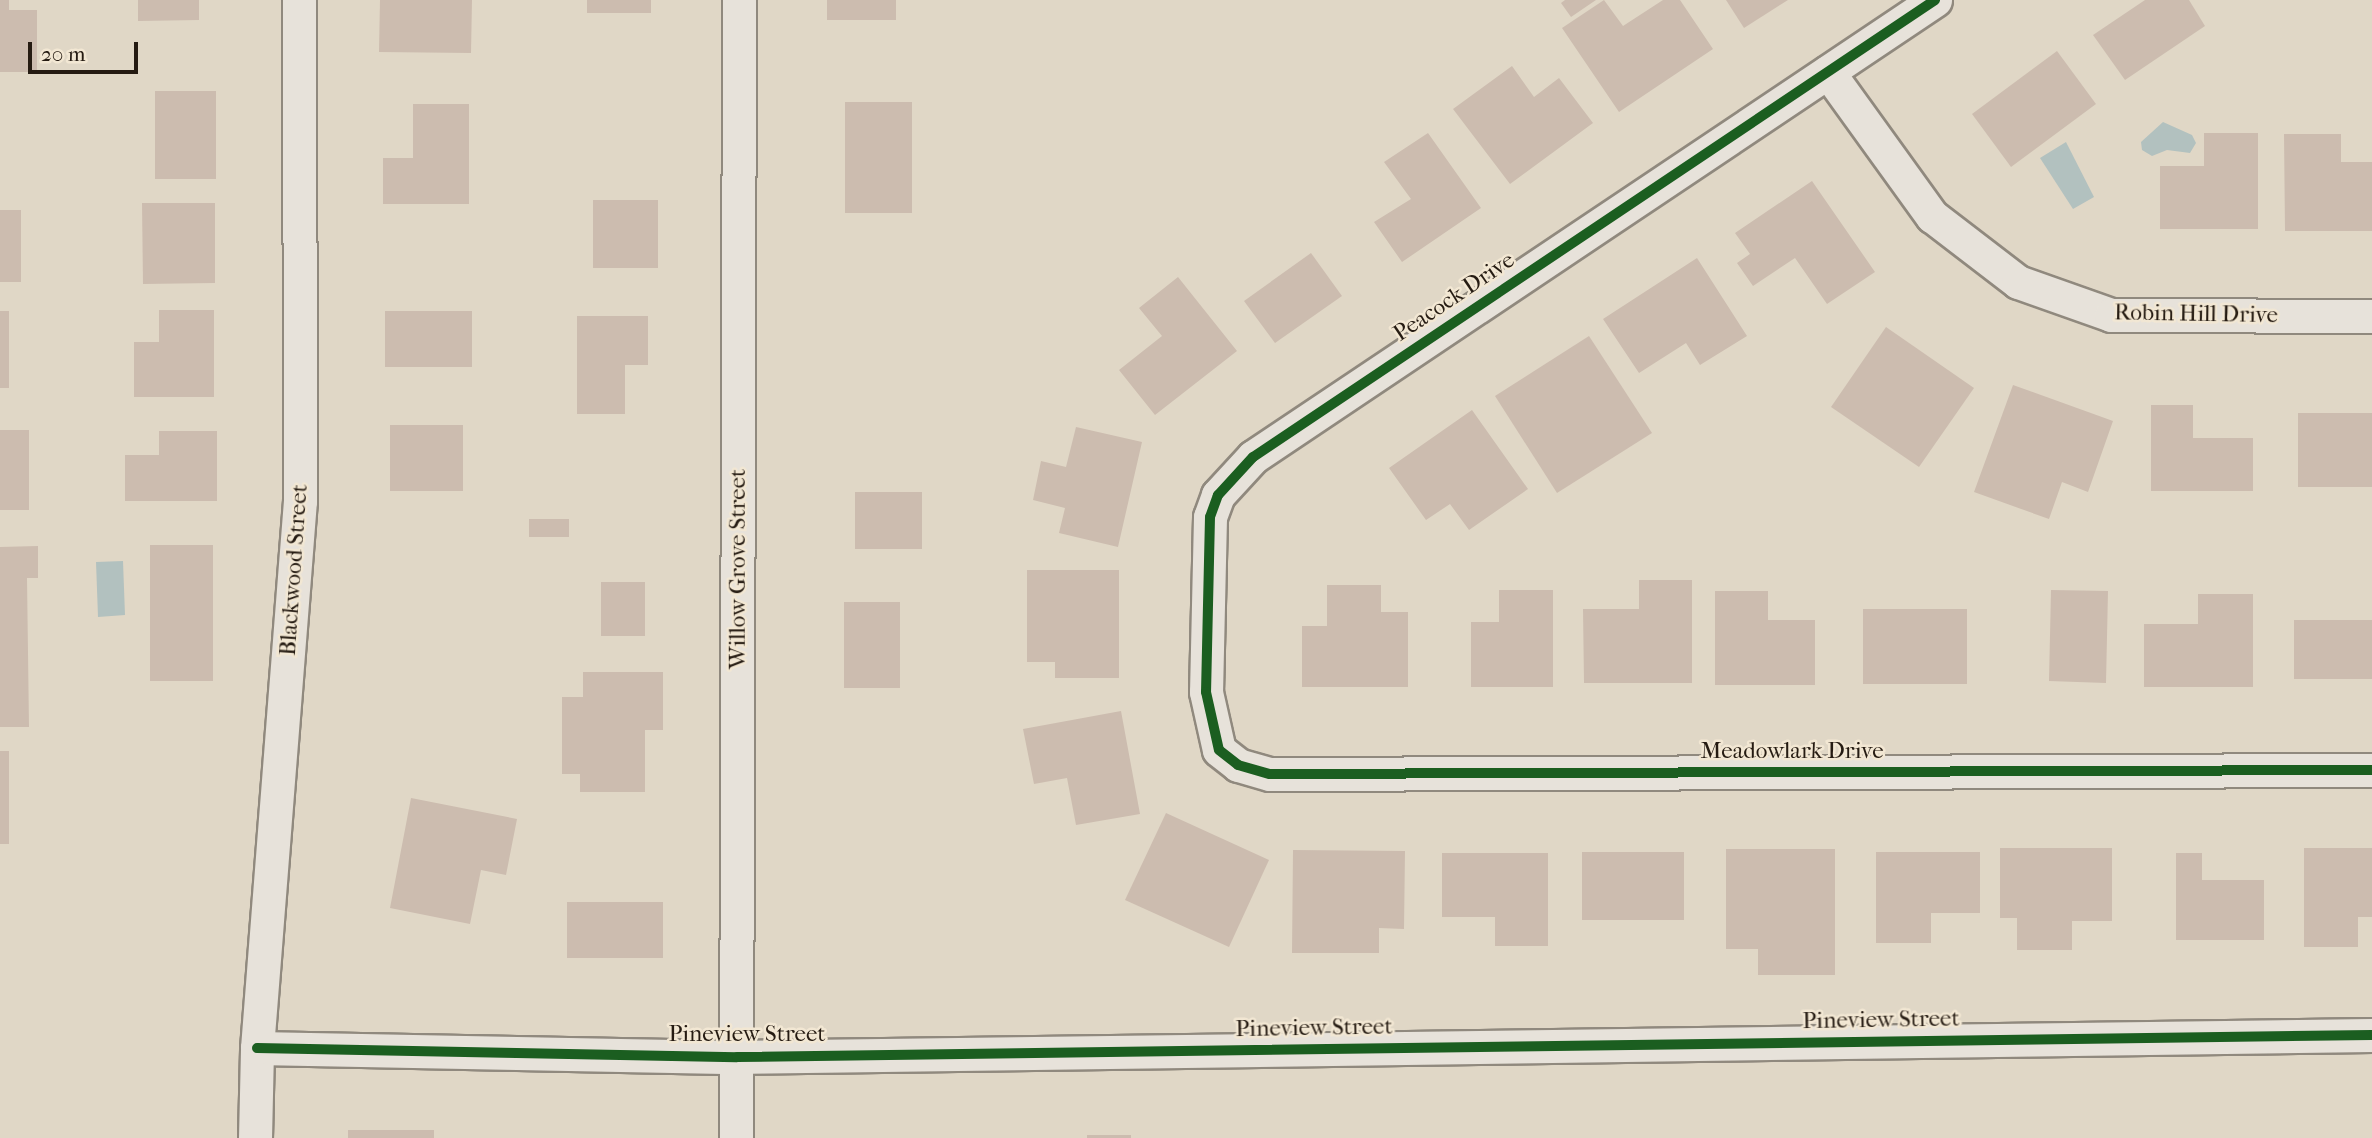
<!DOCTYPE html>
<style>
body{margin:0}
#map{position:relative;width:2372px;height:1138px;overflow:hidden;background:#e0d7c6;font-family:"IM FELL French Canon",serif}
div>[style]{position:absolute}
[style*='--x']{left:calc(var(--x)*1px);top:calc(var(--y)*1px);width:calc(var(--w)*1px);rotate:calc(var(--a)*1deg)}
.water>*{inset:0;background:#b2c1bf}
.building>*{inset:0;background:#ccbcaf}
.roads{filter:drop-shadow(2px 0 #90897e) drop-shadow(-2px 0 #90897e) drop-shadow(0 2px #90897e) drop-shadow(0 -2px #90897e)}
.minor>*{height:33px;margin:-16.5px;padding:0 16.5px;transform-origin:16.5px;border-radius:16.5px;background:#e7e2da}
.cycleway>*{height:10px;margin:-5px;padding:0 5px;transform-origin:5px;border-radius:5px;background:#1b5e20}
span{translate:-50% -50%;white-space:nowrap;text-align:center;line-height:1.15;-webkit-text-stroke:5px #f2e7d3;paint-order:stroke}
.street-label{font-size:23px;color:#251b12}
.scale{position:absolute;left:28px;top:42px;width:110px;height:32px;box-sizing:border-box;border:4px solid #251b12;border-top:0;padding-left:9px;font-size:21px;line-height:24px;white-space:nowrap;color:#251b12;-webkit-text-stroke:5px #f2e7d3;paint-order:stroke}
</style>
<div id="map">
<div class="water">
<div style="clip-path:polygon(2163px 122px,2192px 135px,2196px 143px,2190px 153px,2167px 150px,2152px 156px,2142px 150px,2141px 142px)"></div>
<div style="clip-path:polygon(2066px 142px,2094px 197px,2073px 209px,2040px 158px)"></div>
<div style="clip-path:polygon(123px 561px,125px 615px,98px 617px,96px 562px)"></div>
</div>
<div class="building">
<div style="clip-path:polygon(0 0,9px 0,9px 10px,37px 10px,37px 72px,0 72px)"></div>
<div style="clip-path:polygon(138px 0,199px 0,199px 20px,138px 21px)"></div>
<div style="clip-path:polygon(380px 0,472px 0,471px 53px,379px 52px)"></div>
<div style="clip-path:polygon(587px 0,651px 0,651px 13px,587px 13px)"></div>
<div style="clip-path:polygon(827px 0,896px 0,896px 20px,827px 20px)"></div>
<div style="clip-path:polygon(1565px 0,1596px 0,1571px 17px,1561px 3px)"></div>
<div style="clip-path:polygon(1604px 0,1623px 26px,1663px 0,1680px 0,1713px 49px,1619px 112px,1562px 28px)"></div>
<div style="clip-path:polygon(1726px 0,1788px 0,1744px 28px)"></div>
<div style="clip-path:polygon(2145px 0,2189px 0,2205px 26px,2125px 80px,2093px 35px)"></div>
<div style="clip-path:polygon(2057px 51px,2096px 104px,2011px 167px,1972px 114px)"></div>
<div style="clip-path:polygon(1512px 66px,1534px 97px,1559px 78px,1593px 123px,1510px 184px,1453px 109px)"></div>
<div style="clip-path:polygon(155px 91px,216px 91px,216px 179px,155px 179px)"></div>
<div style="clip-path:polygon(845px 102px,912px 102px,912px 213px,845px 213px)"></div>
<div style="clip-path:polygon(413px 104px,469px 104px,469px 204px,383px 204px,383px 158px,413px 158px)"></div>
<div style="clip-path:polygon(1428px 133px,1481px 208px,1402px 262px,1374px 222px,1411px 199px,1384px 162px)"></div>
<div style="clip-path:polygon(2204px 133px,2258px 133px,2258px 229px,2160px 229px,2160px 166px,2204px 166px)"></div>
<div style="clip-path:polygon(2284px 134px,2341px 134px,2341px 162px,2372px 162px,2372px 231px,2285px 231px)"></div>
<div style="clip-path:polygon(1812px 181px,1875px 272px,1827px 304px,1795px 258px,1753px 286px,1737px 263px,1750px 254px,1735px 233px)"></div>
<div style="clip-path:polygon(593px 200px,658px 200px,658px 268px,593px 268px)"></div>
<div style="clip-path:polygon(142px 203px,215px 203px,215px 283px,143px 284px)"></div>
<div style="clip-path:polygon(0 210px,21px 210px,21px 282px,0 282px)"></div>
<div style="clip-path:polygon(1311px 253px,1342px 296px,1275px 343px,1244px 301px)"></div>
<div style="clip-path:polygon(1697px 258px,1747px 336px,1700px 365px,1686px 343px,1639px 373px,1603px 319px)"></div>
<div style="clip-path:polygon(1178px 277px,1237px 351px,1155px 415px,1119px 370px,1162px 336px,1139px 308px)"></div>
<div style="clip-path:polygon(159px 310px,214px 310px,214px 397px,134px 397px,134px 342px,159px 342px)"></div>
<div style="clip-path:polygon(0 311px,9px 311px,9px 388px,0 388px)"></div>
<div style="clip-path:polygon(385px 311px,472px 311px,472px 367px,385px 367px)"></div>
<div style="clip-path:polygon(577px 316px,648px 316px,648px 365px,625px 365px,625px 414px,577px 414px)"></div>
<div style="clip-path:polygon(1886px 327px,1974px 388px,1919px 467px,1831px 407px)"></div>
<div style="clip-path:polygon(1589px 336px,1652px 433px,1557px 493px,1495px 396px)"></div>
<div style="clip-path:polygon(2013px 385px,2113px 421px,2088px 492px,2062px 482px,2049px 519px,1974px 492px)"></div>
<div style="clip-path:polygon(2151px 405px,2193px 405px,2193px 438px,2253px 438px,2253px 491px,2151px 491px)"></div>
<div style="clip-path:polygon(1472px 410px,1528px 489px,1469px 530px,1450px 504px,1426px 520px,1389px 468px)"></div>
<div style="clip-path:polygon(2298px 413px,2372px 413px,2372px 487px,2298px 487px)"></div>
<div style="clip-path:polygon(390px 425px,463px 425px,463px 491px,390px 491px)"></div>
<div style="clip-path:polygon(1076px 427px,1142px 442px,1118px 547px,1059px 533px,1065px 508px,1033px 500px,1041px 461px,1066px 467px)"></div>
<div style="clip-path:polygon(0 430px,29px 430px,29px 510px,0 510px)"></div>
<div style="clip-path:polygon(159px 431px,217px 431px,217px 501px,125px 501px,125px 455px,159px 455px)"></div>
<div style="clip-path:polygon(855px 492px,922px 492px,922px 549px,855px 549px)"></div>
<div style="clip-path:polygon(529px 519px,569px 519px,569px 537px,529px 537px)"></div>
<div style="clip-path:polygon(150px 545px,213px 545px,213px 681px,150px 681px)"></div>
<div style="clip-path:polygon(38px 546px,38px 578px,27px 578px,29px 727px,0 727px,0 547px)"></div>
<div style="clip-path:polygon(1027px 570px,1119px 570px,1119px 678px,1055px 678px,1055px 662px,1027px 662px)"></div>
<div style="clip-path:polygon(1639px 580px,1692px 580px,1692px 683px,1584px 683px,1583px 609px,1639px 609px)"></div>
<div style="clip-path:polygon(601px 582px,645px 582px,645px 636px,601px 636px)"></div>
<div style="clip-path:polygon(1327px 585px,1381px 585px,1381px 612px,1408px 612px,1408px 687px,1302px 687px,1302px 626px,1327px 626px)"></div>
<div style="clip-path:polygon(1499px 590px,1553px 590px,1553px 687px,1471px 687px,1471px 622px,1499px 622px)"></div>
<div style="clip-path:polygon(2051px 590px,2108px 591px,2106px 683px,2049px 681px)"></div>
<div style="clip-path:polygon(1715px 591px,1768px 591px,1768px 620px,1815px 620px,1815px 685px,1715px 685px)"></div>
<div style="clip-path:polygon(2198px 594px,2253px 594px,2253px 687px,2144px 687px,2144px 624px,2198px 624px)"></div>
<div style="clip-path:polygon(844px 602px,900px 602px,900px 688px,844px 688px)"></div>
<div style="clip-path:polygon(1863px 609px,1967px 609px,1967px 684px,1863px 684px)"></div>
<div style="clip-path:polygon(2294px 620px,2372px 620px,2372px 679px,2294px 679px)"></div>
<div style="clip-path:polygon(583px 672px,663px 672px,663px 730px,645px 730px,645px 792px,580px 792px,580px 774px,562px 774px,562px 697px,583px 697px)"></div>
<div style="clip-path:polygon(1121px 711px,1140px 814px,1076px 825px,1067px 778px,1034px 784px,1023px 729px)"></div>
<div style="clip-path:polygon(0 751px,9px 751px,9px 844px,0 844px)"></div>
<div style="clip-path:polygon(411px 798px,517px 819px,506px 875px,481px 870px,470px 924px,390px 908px)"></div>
<div style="clip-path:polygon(1166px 813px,1269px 860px,1229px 947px,1125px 900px)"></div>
<div style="clip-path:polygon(2000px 848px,2112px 848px,2112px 921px,2072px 921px,2072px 950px,2017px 950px,2017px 918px,2000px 918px)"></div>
<div style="clip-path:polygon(2304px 848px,2372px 848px,2372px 917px,2358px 917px,2358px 947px,2304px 947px)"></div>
<div style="clip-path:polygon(1726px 849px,1835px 849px,1835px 975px,1758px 975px,1758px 949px,1726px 949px)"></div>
<div style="clip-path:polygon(1293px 850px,1405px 851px,1404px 929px,1379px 928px,1379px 953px,1292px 953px)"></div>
<div style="clip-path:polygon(1582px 852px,1684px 852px,1684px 920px,1582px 920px)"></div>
<div style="clip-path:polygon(1876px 852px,1980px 852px,1980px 913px,1931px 913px,1931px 943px,1876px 943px)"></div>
<div style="clip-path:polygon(1442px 853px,1548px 853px,1548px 946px,1495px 946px,1495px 917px,1442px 917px)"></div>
<div style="clip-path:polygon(2176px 853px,2202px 853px,2202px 880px,2264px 880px,2264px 940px,2176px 940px)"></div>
<div style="clip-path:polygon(567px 902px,663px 902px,663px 958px,567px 958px)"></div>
<div style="clip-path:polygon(348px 1130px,434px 1130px,434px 1138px,348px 1138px)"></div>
<div style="clip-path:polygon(1087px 1135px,1131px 1135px,1131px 1138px,1087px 1138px)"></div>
</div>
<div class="roads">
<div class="minor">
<div style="--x:1935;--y:0;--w:821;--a:146.17"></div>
<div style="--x:1253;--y:457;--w:52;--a:132.6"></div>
<div style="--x:1218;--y:495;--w:23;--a:110"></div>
<div style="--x:1210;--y:517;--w:175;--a:91.3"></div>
<div style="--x:1206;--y:692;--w:59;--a:77.4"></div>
<div style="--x:1219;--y:750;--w:24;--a:38"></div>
<div style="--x:1238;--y:765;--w:33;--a:16"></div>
<div style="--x:1270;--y:774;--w:1102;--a:-0.21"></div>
<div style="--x:1828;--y:72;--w:178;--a:54.2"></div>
<div style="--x:1932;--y:216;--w:108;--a:37.5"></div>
<div style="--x:2018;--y:282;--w:99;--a:19.5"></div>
<div style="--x:2111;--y:315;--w:261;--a:0.2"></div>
<div style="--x:257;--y:1048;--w:480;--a:1.1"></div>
<div style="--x:737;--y:1057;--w:1635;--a:-0.77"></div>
<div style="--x:255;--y:1138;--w:90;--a:-88.7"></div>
<div style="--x:257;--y:1048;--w:549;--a:-85.51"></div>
<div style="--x:300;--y:501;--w:501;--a:-90.11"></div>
<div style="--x:736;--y:1138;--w:1138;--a:-89.85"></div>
</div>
</div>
<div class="cycleway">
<div style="--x:1935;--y:0;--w:821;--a:146.17"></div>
<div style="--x:1253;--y:457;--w:52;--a:132.6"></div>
<div style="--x:1218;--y:495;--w:23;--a:110"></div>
<div style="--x:1210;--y:517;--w:175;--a:91.3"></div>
<div style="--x:1206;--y:692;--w:59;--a:77.4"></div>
<div style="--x:1219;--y:750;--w:24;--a:38"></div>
<div style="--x:1238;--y:765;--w:33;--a:16"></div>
<div style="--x:1270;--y:774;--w:1102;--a:-0.21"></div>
<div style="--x:257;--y:1048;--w:480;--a:1.1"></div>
<div style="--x:737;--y:1057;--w:1635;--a:-0.77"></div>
</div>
<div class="street-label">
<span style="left:1454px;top:297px;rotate:-34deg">Peacock Drive</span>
<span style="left:2196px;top:314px;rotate:1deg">Robin Hill Drive</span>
<span style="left:738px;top:569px;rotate:-90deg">Willow Grove Street</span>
<span style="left:294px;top:570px;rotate:-86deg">Blackwood Street</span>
<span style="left:1792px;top:751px">Meadowlark Drive</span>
<span style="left:1881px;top:1020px;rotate:-1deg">Pineview Street</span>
<span style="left:1314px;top:1028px;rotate:-1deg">Pineview Street</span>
<span style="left:747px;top:1034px">Pineview Street</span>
</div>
<div class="scale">20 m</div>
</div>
